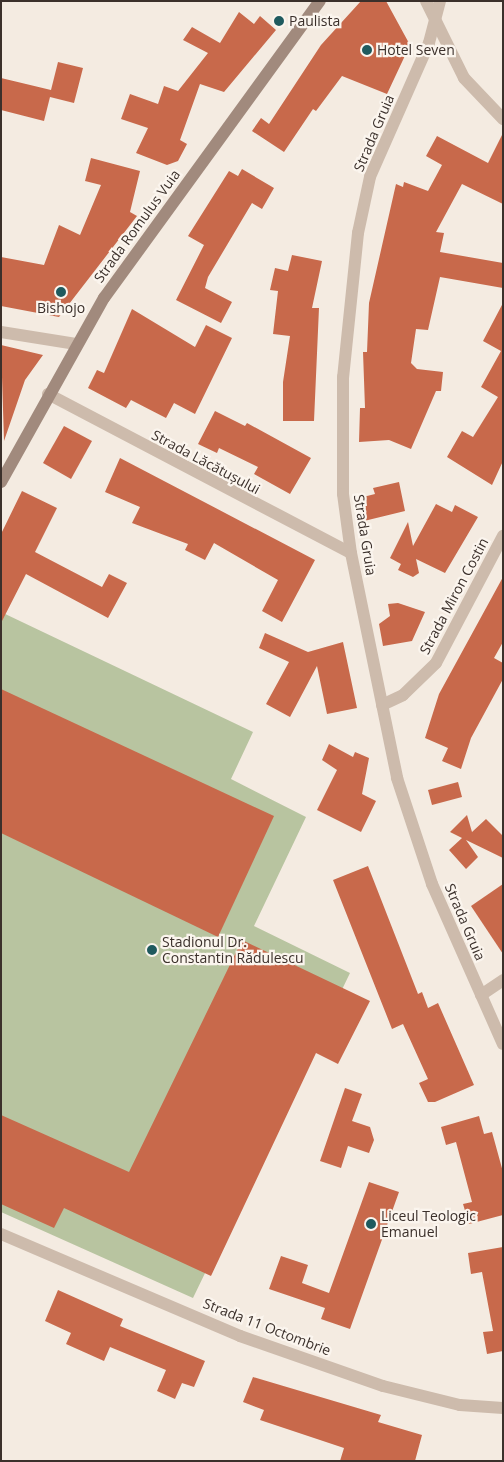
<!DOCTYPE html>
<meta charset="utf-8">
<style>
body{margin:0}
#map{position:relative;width:504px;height:1462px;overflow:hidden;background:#f4ebe1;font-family:"Open Sans",sans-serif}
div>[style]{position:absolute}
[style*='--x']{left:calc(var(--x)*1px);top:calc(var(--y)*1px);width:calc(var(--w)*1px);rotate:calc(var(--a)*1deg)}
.green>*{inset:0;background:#b8c4a0}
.building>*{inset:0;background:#c8694b}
.street>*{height:12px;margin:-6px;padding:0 6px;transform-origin:6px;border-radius:6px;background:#cdbbac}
.secondary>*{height:12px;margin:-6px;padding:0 6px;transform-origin:6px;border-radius:6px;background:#a18a7d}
.dots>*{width:14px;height:14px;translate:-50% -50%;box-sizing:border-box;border:2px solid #fbf5ee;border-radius:50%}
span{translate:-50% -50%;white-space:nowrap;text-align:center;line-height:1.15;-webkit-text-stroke:4.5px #fbf5ee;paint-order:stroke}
.poi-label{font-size:14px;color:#3b302b}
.left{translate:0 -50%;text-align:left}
.street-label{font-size:14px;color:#3b302b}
.frame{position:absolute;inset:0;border:2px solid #3b302b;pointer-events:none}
</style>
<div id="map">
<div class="green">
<div style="clip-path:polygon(1px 612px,253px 732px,231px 779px,306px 817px,254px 926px,350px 973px,193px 1298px,1px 1212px)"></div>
</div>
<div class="building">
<div style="clip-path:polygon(361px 1px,386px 1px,410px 45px,387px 94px,342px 76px,316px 111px,313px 109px,284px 152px,252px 131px,261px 118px,269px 124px,321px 45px)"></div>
<div style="clip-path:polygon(239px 12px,254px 24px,260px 16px,276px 30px,224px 92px,200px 84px,180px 140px,187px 144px,178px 161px,167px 165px,136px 153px,148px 128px,121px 119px,130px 94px,158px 104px,164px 86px,178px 91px,208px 53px,183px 40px,192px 27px,220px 43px)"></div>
<div style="clip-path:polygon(58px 62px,83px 68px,74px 103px,50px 97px,44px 121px,1px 110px,1px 78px,51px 90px)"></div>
<div style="clip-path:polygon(503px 133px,503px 204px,462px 184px,436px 232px,444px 233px,440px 252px,503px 263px,503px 288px,440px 277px,428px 330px,416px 329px,411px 363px,417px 369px,443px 372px,441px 391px,436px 391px,411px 449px,389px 440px,359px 442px,360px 408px,365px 408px,363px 352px,367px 352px,369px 303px,396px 184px,403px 187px,404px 182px,428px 191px,442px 165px,426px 156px,437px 136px,488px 163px)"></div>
<div style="clip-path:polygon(91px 158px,140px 171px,130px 212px,137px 216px,59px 317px,1px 306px,1px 257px,44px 265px,59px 225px,80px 235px,101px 185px,85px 181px)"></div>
<div style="clip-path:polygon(242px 169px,274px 188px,262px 209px,252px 203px,208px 277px,205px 288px,232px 302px,221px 323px,176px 300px,204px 245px,188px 236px,229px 171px,238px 176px)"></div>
<div style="clip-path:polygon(292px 255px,322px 261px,312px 308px,319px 308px,314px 421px,283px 421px,283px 382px,290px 336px,273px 334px,278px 291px,270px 290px,275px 268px,288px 271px)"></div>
<div style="clip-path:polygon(503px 303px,503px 461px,492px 485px,447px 457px,462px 431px,473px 437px,498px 397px,481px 387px,501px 351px,483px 341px)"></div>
<div style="clip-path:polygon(132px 309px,195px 347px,206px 325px,232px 338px,195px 414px,174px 403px,166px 418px,131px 400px,126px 408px,88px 388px,97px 370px,104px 373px)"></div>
<div style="clip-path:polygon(1px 345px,43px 355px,25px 380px,4px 441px)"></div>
<div style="clip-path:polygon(215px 411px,245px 426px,247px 423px,311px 458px,290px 494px,254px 474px,258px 467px,219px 448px,217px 453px,198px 444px)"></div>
<div style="clip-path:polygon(64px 426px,92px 441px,71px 479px,43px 463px)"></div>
<div style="clip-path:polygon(120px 458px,315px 560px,282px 622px,262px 611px,278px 580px,214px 543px,205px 560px,185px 550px,188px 544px,132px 523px,140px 507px,105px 492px)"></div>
<div style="clip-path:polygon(399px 482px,405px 511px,364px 521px,359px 498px,375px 494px,373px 488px)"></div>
<div style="clip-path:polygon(22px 491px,57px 508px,35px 552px,102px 587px,109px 574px,127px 583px,108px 618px,26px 574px,1px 623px,1px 534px)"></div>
<div style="clip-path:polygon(436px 504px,452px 512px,455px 505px,478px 517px,445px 573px,416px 559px,419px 573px,413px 577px,398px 570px,401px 564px,390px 558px,408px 522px,413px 546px)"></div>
<div style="clip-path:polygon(503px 577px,503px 642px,494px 658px,503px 663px,503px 679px,471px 738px,461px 769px,442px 761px,448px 748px,425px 738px,439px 694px)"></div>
<div style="clip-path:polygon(398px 603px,425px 612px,412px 641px,383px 646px,379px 624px,390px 616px,388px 604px)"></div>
<div style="clip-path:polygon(265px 633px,308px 652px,343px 642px,357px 708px,327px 714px,317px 666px,290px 717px,266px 704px,289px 662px,259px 648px)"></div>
<div style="clip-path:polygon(1px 689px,274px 816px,218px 937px,1px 833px)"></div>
<div style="clip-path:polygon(329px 744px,353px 757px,355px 752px,369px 758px,362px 794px,376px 801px,361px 832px,317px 810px,337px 770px,322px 760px)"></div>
<div style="clip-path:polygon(458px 782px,462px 797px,432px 805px,428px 790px)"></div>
<div style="clip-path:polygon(467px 815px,472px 832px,486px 819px,503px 836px,503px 858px,466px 840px,478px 857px,466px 869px,449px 850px,462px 838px,450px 832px)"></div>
<div style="clip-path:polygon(368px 866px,418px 994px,422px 992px,428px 1008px,438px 1003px,474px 1085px,435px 1102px,428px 1102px,419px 1083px,428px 1079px,403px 1024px,392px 1029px,333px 880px)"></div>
<div style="clip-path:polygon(503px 884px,503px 954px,471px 906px)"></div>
<div style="clip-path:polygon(242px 940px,370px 1001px,338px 1064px,316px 1053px,211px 1276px,64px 1208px,54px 1228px,1px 1204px,1px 1115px,129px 1172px)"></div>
<div style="clip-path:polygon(345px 1088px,362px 1094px,352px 1121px,370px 1127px,374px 1140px,369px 1153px,348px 1146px,341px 1168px,320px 1161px)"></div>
<div style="clip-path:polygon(479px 1116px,484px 1134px,492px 1132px,503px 1172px,503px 1215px,469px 1224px,463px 1204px,472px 1202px,456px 1142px,446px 1145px,441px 1127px)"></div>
<div style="clip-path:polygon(369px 1182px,399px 1192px,350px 1329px,321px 1319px,325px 1308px,269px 1289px,281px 1256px,308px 1265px,302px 1283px,329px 1293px)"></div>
<div style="clip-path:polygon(503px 1247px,503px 1351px,487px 1354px,483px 1332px,493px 1331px,482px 1272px,471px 1274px,468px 1253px)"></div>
<div style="clip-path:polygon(58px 1290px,123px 1319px,120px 1326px,205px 1361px,194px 1387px,182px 1383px,175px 1399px,157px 1391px,166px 1370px,110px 1347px,104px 1361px,66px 1344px,71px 1333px,45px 1321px)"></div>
<div style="clip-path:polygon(253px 1377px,381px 1415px,378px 1422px,422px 1435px,415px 1461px,340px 1461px,344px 1448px,260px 1420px,264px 1410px,243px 1402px)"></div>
</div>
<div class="street">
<div style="--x:426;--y:1;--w:86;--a:63.7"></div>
<div style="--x:464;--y:78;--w:57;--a:46.4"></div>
<div style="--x:440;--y:1;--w:43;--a:104.7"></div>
<div style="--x:429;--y:43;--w:146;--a:113.8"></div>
<div style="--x:370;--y:177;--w:57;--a:102.1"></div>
<div style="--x:358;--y:233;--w:145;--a:95.9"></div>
<div style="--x:343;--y:377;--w:117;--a:90"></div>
<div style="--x:343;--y:494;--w:60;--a:82.3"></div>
<div style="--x:351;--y:553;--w:230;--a:78.4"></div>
<div style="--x:397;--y:778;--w:112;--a:71.7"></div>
<div style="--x:432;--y:884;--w:175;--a:66.1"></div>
<div style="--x:1;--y:332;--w:76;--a:9.1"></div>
<div style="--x:48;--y:394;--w:342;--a:27.7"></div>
<div style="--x:382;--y:705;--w:23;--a:-25"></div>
<div style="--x:403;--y:695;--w:46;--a:-44.1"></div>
<div style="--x:436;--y:663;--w:144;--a:-62.2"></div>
<div style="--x:481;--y:995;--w:27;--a:-34"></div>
<div style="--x:1;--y:1234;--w:260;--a:23.1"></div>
<div style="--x:240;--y:1336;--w:151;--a:19.3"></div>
<div style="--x:383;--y:1386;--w:79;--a:13.9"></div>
<div style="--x:460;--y:1405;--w:43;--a:4"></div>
</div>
<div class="secondary">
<div style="--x:1;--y:482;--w:211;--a:-60.8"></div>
<div style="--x:104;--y:298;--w:367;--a:-54"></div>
</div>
<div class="dots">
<div style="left:279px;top:21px;background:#1f5a5e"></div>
<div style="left:367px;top:50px;background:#1f5a5e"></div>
<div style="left:61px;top:292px;background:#1f5a5e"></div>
<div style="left:152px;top:950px;background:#1f5a5e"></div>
<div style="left:371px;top:1224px;background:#1f5a5e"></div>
</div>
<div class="poi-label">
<span class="left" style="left:289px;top:21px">Paulista</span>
<span class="left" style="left:377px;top:50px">Hotel Seven</span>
<span style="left:61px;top:308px">Bishojo</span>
<span class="left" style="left:162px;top:950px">Stadionul Dr.<br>Constantin Rădulescu</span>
<span class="left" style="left:381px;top:1224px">Liceul Teologic<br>Emanuel</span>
</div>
<div class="street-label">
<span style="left:374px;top:133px;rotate:-67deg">Strada Gruia</span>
<span style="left:137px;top:226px;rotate:-54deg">Strada Romulus Vuia</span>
<span style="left:206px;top:462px;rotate:28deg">Strada Lăcătușului</span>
<span style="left:365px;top:535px;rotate:81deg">Strada Gruia</span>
<span style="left:454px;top:596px;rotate:-62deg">Strada Miron Costin</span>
<span style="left:465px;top:922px;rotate:67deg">Strada Gruia</span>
<span style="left:267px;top:1327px;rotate:21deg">Strada 11 Octombrie</span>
</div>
<div class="frame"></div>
</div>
